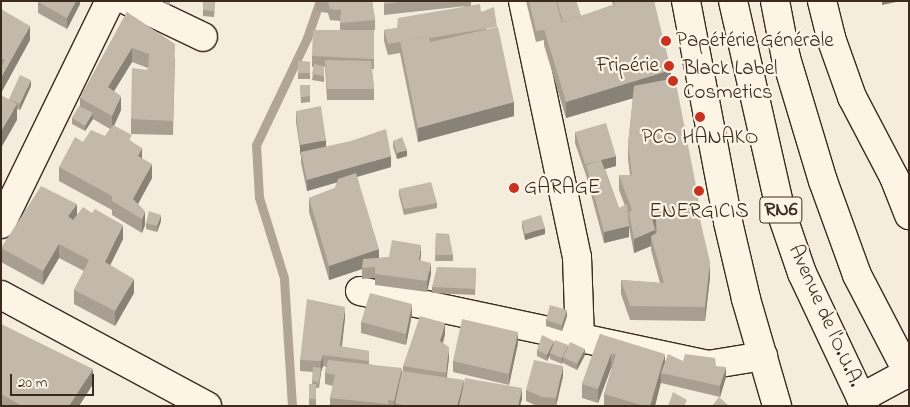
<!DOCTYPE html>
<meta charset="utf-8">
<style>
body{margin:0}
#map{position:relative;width:910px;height:407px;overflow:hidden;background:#f4eddd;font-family:"Indie Flower",sans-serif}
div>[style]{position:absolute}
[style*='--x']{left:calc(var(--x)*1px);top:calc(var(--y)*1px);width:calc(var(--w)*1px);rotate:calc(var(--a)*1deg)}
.stream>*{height:9px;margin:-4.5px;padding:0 4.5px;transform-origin:4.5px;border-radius:4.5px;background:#b0a596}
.roads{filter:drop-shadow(1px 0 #3b2a1e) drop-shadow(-1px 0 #3b2a1e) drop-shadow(0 1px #3b2a1e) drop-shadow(0 -1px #3b2a1e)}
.street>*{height:28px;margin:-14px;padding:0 14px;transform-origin:14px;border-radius:14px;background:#fcf5e5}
.highway>*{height:28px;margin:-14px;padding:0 14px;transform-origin:14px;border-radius:14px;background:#fcf5e5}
.wall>*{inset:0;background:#a89f92}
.shaded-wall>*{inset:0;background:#888277}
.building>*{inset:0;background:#c3b9aa}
.dots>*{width:14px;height:14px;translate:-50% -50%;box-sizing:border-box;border:2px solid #fcf5e5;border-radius:50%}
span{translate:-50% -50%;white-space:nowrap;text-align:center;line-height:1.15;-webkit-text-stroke:4.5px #fcf5e5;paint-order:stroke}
.shield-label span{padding:1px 4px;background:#fcf5e5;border:1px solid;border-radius:4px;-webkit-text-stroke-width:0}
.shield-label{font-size:20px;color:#3b2a1e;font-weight:700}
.poi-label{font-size:21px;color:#3b2a1e}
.left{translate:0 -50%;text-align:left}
.right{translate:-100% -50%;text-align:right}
.street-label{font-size:21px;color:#3b2a1e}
.frame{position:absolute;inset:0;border:2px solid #3b2a1e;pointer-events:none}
.scale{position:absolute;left:10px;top:374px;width:84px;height:22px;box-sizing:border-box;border:2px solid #3b2a1e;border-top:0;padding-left:6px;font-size:15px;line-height:18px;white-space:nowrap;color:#3b2a1e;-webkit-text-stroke:4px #fcf5e5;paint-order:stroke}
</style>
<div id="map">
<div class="stream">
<div style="--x:292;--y:406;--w:128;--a:-93.6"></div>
<div style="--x:284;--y:278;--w:85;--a:-107.2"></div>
<div style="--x:259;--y:197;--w:52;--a:-93.3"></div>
<div style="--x:256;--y:145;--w:119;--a:-64.5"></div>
<div style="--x:307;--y:38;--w:39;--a:-71"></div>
</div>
<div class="roads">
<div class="street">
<div style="--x:128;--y:1;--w:83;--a:25.6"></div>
<div style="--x:523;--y:1;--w:262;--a:78.1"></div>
<div style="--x:577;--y:257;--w:81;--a:87.9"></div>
<div style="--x:686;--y:1;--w:225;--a:79.2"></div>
<div style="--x:728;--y:222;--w:79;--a:76.8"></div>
<div style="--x:746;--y:299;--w:111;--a:73.8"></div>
<div style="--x:822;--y:1;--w:38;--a:76"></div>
<div style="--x:831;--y:38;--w:63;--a:70.4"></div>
<div style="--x:852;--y:97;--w:90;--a:62.3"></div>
<div style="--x:894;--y:177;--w:41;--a:68.5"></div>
<div style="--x:1;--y:224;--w:248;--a:-64"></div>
<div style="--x:360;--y:291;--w:356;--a:12"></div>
<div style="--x:708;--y:365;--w:56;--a:-9.3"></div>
<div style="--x:1;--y:295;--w:234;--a:28.3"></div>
<div style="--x:861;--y:398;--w:55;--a:-28.4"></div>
</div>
<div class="highway">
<div style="--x:733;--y:1;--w:216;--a:77.2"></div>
<div style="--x:781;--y:212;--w:65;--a:71"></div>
<div style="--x:802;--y:273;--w:147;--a:64.7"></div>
<div style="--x:775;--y:1;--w:58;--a:79.1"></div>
<div style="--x:786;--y:58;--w:128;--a:73.3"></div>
<div style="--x:823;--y:181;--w:100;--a:70.1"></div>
<div style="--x:857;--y:275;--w:113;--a:62.5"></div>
</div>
</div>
<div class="wall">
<div style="clip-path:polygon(80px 1px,80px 4px,67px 29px,38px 13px,38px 2px)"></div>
<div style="clip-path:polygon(162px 1px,170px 1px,170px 6px)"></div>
<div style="clip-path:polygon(203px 1px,215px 1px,214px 17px,203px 16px)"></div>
<div style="clip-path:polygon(316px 1px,372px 1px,375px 20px,375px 30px,374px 30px,374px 69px,372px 69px,374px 89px,374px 100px,327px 100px,325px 67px,324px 67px,324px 82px,312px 80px,314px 67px,312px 67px,312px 56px,340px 30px,340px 21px,330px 20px,328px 13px,316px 11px)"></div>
<div style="clip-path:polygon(384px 1px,471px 1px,471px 6px,481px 12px,514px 116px,418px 142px,400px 53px,388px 55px,384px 41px,384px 30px,397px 28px,466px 6px,384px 15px)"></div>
<div style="clip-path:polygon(526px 1px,576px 1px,581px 16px,613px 5px,612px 1px,654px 1px,698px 210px,710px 277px,705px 321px,630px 320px,621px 294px,621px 280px,660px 283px,651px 250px,651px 246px,634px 253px,629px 227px,629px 237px,604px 243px,586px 175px,575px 143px,575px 132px,616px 166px,605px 169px,619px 208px,625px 206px,619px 190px,619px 175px,630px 175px,628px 159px,628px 145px,633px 98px,566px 118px,544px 45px,544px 40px,536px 42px)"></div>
<div style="clip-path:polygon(1px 9px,30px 40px,1px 93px)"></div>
<div style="clip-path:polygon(127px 12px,175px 58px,173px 135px,131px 134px,131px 119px,148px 68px,132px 62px,114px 91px,121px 110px,114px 126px,132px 142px,142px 158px,152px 178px,138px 204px,145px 225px,142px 233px,112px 215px,112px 210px,59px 181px,59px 167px,83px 142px,105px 136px,110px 129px,93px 119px,85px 131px,72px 124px,72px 118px,80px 106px,80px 98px)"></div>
<div style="clip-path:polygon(908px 39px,909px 39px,909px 57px,908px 53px)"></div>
<div style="clip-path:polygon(298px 61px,310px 62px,310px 79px,298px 79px)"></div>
<div style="clip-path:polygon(300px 85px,310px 96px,310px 102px,301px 103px)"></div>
<div style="clip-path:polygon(31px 86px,20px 110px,17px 109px,17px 120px,9px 99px)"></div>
<div style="clip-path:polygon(296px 111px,326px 147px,391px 167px,357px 177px,379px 258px,421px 255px,420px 260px,431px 274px,427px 292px,375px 285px,375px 278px,362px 279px,362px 269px,329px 280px,309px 212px,309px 198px,335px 188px,337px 182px,307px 191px,301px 163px,301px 156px,296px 122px)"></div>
<div style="clip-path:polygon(393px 141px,407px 156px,397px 159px,393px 147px)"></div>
<div style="clip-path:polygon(399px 189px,437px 203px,437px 208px,404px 215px,399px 195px)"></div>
<div style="clip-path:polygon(77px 215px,123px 239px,110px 265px,134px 293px,115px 326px,74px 304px,74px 290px,84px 271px,59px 258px,43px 285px,1px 262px,1px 247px)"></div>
<div style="clip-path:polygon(161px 221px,157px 232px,146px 229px,146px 223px)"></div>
<div style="clip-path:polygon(522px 221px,545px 234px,525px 240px,522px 227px)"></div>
<div style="clip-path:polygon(436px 233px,453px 255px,453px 261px,435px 261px)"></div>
<div style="clip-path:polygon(476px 268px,475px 295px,432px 293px,432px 287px)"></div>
<div style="clip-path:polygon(412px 314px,406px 345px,361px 333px,361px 322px)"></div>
<div style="clip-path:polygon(567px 316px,562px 331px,546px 326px,546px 320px)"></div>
<div style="clip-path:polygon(345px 318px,342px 347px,369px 351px,369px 364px,402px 373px,403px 371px,403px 366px,445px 334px,443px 343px,449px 358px,446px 377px,464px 384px,522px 399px,520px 406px,330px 406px,330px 398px,333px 386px,325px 384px,325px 373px,326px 367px,323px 366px,321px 372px,319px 388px,316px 388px,316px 405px,309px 405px,309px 384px,312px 384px,313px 372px,300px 371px,300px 360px)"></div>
<div style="clip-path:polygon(1px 324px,93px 384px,79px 406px,1px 406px)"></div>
<div style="clip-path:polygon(600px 334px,665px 361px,683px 361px,716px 366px,726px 377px,720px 397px,661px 383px,661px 382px,655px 406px,604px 406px,604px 394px,612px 368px,611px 368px,598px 403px,582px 398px,582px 384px)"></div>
<div style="clip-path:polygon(518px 343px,509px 385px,453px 372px,453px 361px)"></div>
<div style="clip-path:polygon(554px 343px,568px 348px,585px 355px,577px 370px,563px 363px,563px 361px,562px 364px,550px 359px,550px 355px,547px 361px,537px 356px,537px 350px)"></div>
<div style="clip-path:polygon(563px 376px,556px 406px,537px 406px,526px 401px,526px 390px)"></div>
</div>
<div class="shaded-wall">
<div style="clip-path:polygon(76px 1px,80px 1px,80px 4px,67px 29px,67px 18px)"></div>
<div style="clip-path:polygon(882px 1px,901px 1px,882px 5px)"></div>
<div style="clip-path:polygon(30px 26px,30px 40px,1px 93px,1px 78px)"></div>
<div style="clip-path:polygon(132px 48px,132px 62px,108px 101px,108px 87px)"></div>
<div style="clip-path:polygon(671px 70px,671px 87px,566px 118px,566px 102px)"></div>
<div style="clip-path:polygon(31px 80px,31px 86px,20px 110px,20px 104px)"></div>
<div style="clip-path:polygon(121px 96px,121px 110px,112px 130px,112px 116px)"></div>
<div style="clip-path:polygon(514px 102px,514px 116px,418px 142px,418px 128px)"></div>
<div style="clip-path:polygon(17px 104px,17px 120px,1px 148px,1px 131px)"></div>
<div style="clip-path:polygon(93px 113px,93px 119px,85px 131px,85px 126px)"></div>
<div style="clip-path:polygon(326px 140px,326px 150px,301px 152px,300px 156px,300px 145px)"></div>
<div style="clip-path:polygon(142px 148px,142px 162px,138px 156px)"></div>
<div style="clip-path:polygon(407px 150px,407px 156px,397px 159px,397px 153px)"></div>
<div style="clip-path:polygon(391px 156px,391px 167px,307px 191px,307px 180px)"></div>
<div style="clip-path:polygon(616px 156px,616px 166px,601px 170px,601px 160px)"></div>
<div style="clip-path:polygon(152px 164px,152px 178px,133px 213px,133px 199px)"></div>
<div style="clip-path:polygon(698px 196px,698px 210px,697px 219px,656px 219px,655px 245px,651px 236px,651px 246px,634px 253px,634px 239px,652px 218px)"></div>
<div style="clip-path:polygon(77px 204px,77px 218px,68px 230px,68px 216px)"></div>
<div style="clip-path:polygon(145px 211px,145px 225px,142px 233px,142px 219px)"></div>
<div style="clip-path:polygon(161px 215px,161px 221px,157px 232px,157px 226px)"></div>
<div style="clip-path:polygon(123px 225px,123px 239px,105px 276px,105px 262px)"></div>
<div style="clip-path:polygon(629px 226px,629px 237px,604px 243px,604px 232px)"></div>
<div style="clip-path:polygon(545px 228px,545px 234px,525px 240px,525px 234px)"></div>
<div style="clip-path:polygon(59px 244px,59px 258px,43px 285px,43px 271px)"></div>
<div style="clip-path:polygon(421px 245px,421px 255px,419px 271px,419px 260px)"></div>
<div style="clip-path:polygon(379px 249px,379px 263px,362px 268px,362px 269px,329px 280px,329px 266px)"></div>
<div style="clip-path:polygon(710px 262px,710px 277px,705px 321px,705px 307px)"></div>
<div style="clip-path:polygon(431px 263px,431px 274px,427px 292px,427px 281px)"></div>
<div style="clip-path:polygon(134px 279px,134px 293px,115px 326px,115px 311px)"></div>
<div style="clip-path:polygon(412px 304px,412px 314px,406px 345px,406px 334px)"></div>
<div style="clip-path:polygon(345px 307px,345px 318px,340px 357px,340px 346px)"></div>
<div style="clip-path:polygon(567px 310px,567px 316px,562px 331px,562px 325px)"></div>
<div style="clip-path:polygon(445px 323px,445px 334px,440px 352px,440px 341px)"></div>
<div style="clip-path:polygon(518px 332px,518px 343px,509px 385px,509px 374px)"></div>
<div style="clip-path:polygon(554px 341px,554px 347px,550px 353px,550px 355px,547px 361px,547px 355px)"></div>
<div style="clip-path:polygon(568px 345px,568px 351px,563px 357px,563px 361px,562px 364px,562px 358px)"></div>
<div style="clip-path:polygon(449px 347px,449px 358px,446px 384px,446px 373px)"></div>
<div style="clip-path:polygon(585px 349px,585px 355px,577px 370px,577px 364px)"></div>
<div style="clip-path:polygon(611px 354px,611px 368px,598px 403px,598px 389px)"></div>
<div style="clip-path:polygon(665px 354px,665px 368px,661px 373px,661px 382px,655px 406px,650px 406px)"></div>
<div style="clip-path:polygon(323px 355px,323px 366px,321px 372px,319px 388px,321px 361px)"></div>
<div style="clip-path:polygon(563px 366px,563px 376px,556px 406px,556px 398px)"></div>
<div style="clip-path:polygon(726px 367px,726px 377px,720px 397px,720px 386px)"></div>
<div style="clip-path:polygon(402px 368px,402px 379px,395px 406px,394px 406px,394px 401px)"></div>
<div style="clip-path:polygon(93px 369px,93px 384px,79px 406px,69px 406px)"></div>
<div style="clip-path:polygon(464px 380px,464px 391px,460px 406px,457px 406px)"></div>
<div style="clip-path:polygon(522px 388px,522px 399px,520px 406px,518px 406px)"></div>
</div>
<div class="building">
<div style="clip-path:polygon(38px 1px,76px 1px,67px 18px,38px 2px)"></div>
<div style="clip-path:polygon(203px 1px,215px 1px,214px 11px,203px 10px)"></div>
<div style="clip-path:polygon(322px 1px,372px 1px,375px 20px,340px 23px,341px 10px,330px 9px,328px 2px)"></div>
<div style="clip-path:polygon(384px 1px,410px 1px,384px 4px)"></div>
<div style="clip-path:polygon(529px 1px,556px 1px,562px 23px,544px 29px,544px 30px,536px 31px)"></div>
<div style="clip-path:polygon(557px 1px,576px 1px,581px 16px,563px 22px)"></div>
<div style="clip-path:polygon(614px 1px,654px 1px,671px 70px,566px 102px,544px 29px,615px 4px)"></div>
<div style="clip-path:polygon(480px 4px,481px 12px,494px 7px,497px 27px,430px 38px,429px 36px,400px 41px,400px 42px,388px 44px,384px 30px,397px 28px,398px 18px)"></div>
<div style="clip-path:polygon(1px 9px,30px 26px,1px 78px,1px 67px,5px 60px,1px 58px)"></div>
<div style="clip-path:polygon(127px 12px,175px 44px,173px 121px,131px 119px,132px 68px,148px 70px,149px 54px,132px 48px,108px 87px,121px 96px,112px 116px,80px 98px)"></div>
<div style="clip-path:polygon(498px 27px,514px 102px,418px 128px,400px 41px,429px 36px,430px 42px)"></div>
<div style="clip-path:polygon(313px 30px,374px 30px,374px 59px,312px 56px)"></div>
<div style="clip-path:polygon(325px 60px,371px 61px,374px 89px,327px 89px)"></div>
<div style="clip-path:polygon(298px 61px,310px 62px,310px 73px,298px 73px)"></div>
<div style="clip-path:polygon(314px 64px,324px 66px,324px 76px,312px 74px)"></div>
<div style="clip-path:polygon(20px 75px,31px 80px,20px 104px,9px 99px)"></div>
<div style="clip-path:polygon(675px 78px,698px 196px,697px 205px,652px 218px,655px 230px,634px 239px,629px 213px,632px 210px,619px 175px,632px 175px,628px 145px,634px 86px)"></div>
<div style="clip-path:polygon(300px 85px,310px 85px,310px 96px,301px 97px)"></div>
<div style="clip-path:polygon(1px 95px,17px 104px,1px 131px)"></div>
<div style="clip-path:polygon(79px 106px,93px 113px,85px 126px,72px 118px)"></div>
<div style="clip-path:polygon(321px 106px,326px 140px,300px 145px,296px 111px)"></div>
<div style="clip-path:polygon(606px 123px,616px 156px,601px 160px,619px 208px,627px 204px,629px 226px,604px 232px,586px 165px,599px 161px,585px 164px,575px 132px)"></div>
<div style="clip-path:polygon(113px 125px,132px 135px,129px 140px,142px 148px,138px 156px,152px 164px,133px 199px,145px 211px,142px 219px,112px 201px,112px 196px,59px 167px,75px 137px,83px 142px,91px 130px,105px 136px)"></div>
<div style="clip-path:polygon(386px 129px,391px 156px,307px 180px,301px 152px,351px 141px)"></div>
<div style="clip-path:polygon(402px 137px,407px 150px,397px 153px,393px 141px)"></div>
<div style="clip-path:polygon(356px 173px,379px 249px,329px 266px,309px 198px,335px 188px,338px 179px)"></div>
<div style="clip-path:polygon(431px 182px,437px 203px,404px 209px,399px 189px)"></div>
<div style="clip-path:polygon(41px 186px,77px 204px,68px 216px,73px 220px,83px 207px,92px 213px,95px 209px,123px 225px,105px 262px,134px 279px,115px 311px,74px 290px,89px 260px,59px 244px,43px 271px,1px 248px)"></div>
<div style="clip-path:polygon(697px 207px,710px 262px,705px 307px,630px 306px,621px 280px,664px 283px,651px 236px,657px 233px,656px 219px)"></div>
<div style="clip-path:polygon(149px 211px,161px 215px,157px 226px,146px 223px)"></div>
<div style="clip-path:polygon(541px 215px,545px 228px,525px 234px,522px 221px)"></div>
<div style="clip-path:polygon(436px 233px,449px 234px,453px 255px,435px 255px)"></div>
<div style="clip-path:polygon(392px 240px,421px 245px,419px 260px,431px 263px,427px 281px,375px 274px,375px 267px,362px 268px,363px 259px,389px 257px)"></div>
<div style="clip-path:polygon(437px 267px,476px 268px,475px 289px,432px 287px)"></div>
<div style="clip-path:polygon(370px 293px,412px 304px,406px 334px,361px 322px)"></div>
<div style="clip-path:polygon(307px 299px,345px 307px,340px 346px,369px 351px,369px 361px,323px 355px,321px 361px,300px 360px)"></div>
<div style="clip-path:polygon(550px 305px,567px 310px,562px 325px,546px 320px)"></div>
<div style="clip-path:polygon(420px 316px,445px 323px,440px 341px,449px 347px,446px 373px,403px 366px)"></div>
<div style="clip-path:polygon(462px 319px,518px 332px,509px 374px,453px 361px)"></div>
<div style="clip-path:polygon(1px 324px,93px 369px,69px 406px,22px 406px,1px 394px)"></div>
<div style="clip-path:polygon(600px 334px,665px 354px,650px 406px,644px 406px,604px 394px,616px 354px,611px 354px,598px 389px,582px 384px)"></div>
<div style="clip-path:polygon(542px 335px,554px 341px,547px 355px,537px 350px)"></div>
<div style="clip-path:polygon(555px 340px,568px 345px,562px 358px,550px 353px)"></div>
<div style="clip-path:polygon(570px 342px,585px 349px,577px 364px,563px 357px)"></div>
<div style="clip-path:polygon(668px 354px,683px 361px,685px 354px,715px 358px,716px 366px,726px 367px,720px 386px,661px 373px)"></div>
<div style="clip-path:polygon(328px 360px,402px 368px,394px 401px,388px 400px,388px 404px,330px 398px,335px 375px,325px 373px)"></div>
<div style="clip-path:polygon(534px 360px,563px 366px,556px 398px,542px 397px,526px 390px)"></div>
<div style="clip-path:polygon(313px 367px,321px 368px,319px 382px,312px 381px)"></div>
<div style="clip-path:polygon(402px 371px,464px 380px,457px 406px,408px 406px,395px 403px)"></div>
<div style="clip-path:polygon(465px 378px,522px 388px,518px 406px,459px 406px)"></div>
<div style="clip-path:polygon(309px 384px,316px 384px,316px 399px,309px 399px)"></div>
<div style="clip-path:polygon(673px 392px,687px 400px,684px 406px,668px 406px)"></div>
<div style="clip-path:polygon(719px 397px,729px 406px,712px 406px)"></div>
</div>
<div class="dots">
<div style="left:666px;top:41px;background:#c8321e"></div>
<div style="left:669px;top:66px;background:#c8321e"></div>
<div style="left:673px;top:81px;background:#c8321e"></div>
<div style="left:700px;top:117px;background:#c8321e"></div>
<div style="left:514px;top:188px;background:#c8321e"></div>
<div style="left:699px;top:191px;background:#c8321e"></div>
</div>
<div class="shield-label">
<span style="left:781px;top:210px">RN6</span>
</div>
<div class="poi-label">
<span class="left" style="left:676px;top:41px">Papétérie Générale</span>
<span class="right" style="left:659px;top:66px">Fripérie</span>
<span class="left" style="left:683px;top:81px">Black Label<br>Cosmetics</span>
<span style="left:700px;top:138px">PCO HANAKO</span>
<span class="left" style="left:524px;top:188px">GARAGE</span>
<span style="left:699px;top:212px">ENERGICIS</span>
</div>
<div class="street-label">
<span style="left:825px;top:316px;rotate:66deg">Avenue de l'O.U.A.</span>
</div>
<div class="frame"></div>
<div class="scale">20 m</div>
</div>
